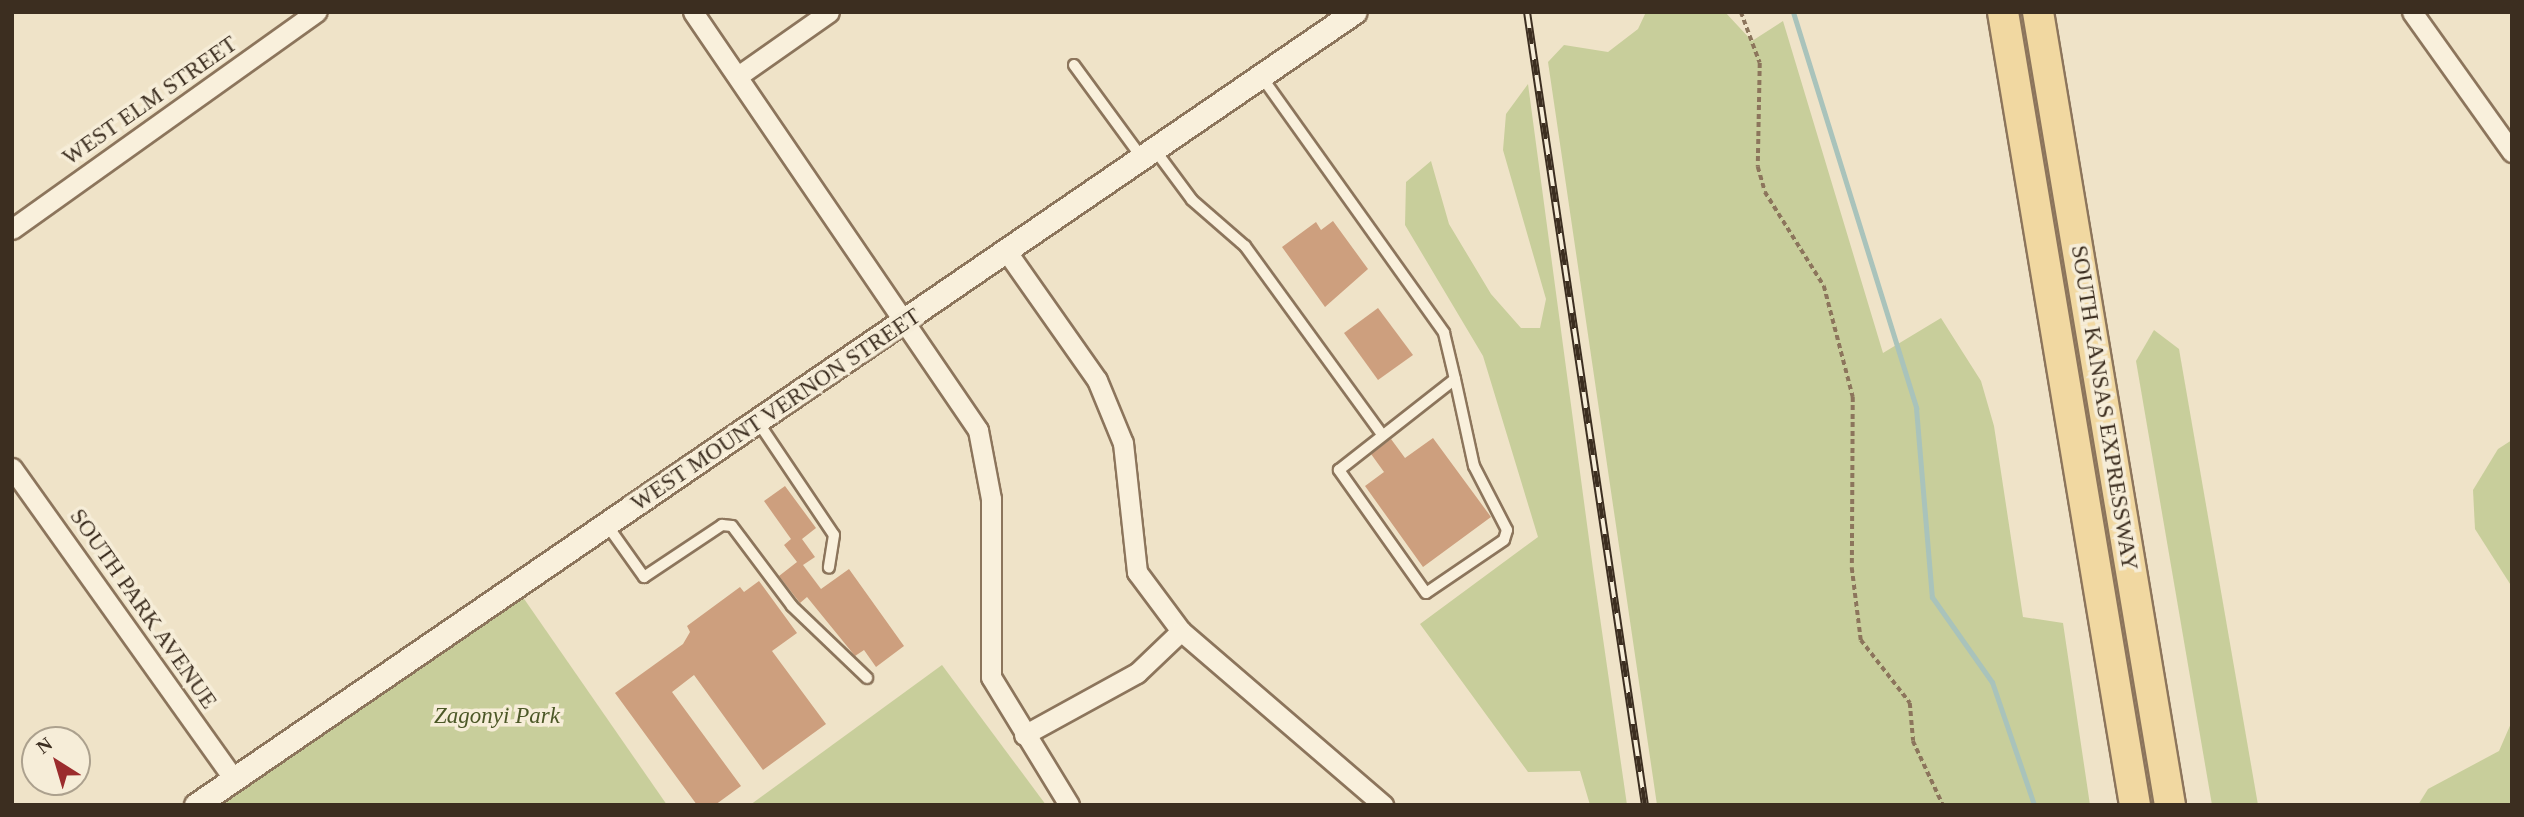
<!DOCTYPE html>
<style>
body{margin:0}
#map{position:relative;width:2524px;height:817px;overflow:hidden;background:#efe3c8;font-family:Georgia,serif}
div>[style]{position:absolute}
[style*='--x']{left:calc(var(--x)*1px);top:calc(var(--y)*1px);width:calc(var(--w)*1px);rotate:calc(var(--a)*1deg)}
.green>*{inset:0;background:#c8ce9b}
.stream>*{height:5px;margin:-2.5px;padding:0 2.5px;transform-origin:2.5px;border-radius:2.5px;background:#a9c3bb}
.building>*{inset:0;background:#cd9f7e}
.path>*{height:3.5px;margin-top:-1.75px;transform-origin:0;background:repeating-linear-gradient(90deg,#8c755c 0 5px,transparent 0 8.5px)}
.roads{filter:drop-shadow(2px 0 #8c755c) drop-shadow(-2px 0 #8c755c) drop-shadow(0 2px #8c755c) drop-shadow(0 -2px #8c755c)}
.service>*{height:10px;margin:-5px;padding:0 5px;transform-origin:5px;border-radius:5px;background:#f9f0dc}
.minor>*{height:19px;margin:-9.5px;padding:0 9.5px;transform-origin:9.5px;border-radius:9.5px;background:#f9f0dc}
.tertiary>*{height:23px;margin:-11.5px;padding:0 11.5px;transform-origin:11.5px;border-radius:11.5px;background:#f9f0dc}
.primary>*{height:30px;margin:-15px;padding:0 15px;transform-origin:15px;border-radius:15px;background:#f1d8a1}
.rail>*{height:8px;margin-top:-4px;transform-origin:0;background:repeating-linear-gradient(90deg,#f6edd8 0 16px,#3c2e20 0 32px);box-sizing:border-box;border-block:2px solid #3c2e20}
span{translate:-50% -50%;white-space:nowrap;text-align:center;line-height:1.15;-webkit-text-stroke:7px #f6edd8;paint-order:stroke}
.street-label{font-size:23px;color:#3c2e20}
.park-label{font-size:23px;color:#4c5827;font-style:italic}
.frame{position:absolute;inset:0;border:14px solid #3c2e20;pointer-events:none}
.north{position:absolute;left:21px;top:726px;width:70px;height:70px;box-sizing:border-box;background:#f6edd8;border:2px solid #aca18e;border-radius:50%;rotate:323deg;font-size:19px;font-weight:700;line-height:28px;text-align:center;color:#3c2e20}
.north::after{content:'';display:block;margin:auto;width:24px;height:32px;background:#9b2c2d;clip-path:polygon(50% 0,100% 100%,50% 72%,0 100%)}
</style>
<div id="map">
<div class="green">
<div style="clip-path:polygon(1646px 12px,1725px 12px,1752px 41px,1783px 21px,1883px 353px,1941px 318px,1981px 381px,1994px 426px,2023px 617px,2063px 623px,2090px 805px,1657px 805px,1548px 62px,1564px 45px,1608px 52px,1638px 29px)"></div>
<div style="clip-path:polygon(1528px 84px,1593px 569px,1627px 805px,1590px 805px,1580px 771px,1528px 772px,1420px 624px,1538px 537px,1483px 356px,1405px 225px,1406px 182px,1431px 161px,1449px 224px,1491px 294px,1521px 328px,1540px 328px,1546px 299px,1503px 150px,1506px 114px)"></div>
<div style="clip-path:polygon(2154px 330px,2179px 349px,2258px 805px,2212px 805px,2136px 361px)"></div>
<div style="clip-path:polygon(2512px 440px,2512px 587px,2475px 529px,2473px 490px,2498px 449px)"></div>
<div style="clip-path:polygon(520px 593px,667px 805px,212px 805px)"></div>
<div style="clip-path:polygon(942px 665px,1046px 805px,750px 805px)"></div>
<div style="clip-path:polygon(2512px 721px,2512px 805px,2418px 805px,2428px 789px,2499px 751px)"></div>
</div>
<div class="stream">
<div style="--x:1793;--y:12;--w:415;--a:72.7"></div>
<div style="--x:1916;--y:408;--w:190;--a:85.2"></div>
<div style="--x:1932;--y:597;--w:104;--a:54.8"></div>
<div style="--x:1992;--y:682;--w:130;--a:71.1"></div>
</div>
<div class="building">
<div style="clip-path:polygon(1333px 221px,1368px 269px,1325px 307px,1282px 247px,1316px 222px,1321px 230px)"></div>
<div style="clip-path:polygon(1378px 308px,1413px 355px,1378px 380px,1344px 333px)"></div>
<div style="clip-path:polygon(1433px 438px,1491px 517px,1423px 567px,1365px 486px,1384px 472px,1371px 454px,1391px 439px,1405px 458px)"></div>
<div style="clip-path:polygon(785px 486px,816px 528px,802px 539px,815px 557px,803px 565px,821px 589px,849px 569px,904px 646px,876px 667px,864px 650px,855px 656px,807px 597px,800px 603px,779px 576px,797px 562px,784px 545px,791px 539px,764px 501px)"></div>
<div style="clip-path:polygon(759px 581px,797px 633px,772px 651px,826px 724px,763px 770px,694px 675px,672px 692px,741px 786px,715px 805px,697px 805px,615px 693px,683px 644px,690px 632px,687px 626px,740px 587px,744px 592px)"></div>
</div>
<div class="path">
<div style="--x:1741;--y:12;--w:54;--a:69.6"></div>
<div style="--x:1760;--y:63;--w:104;--a:91.1"></div>
<div style="--x:1758;--y:167;--w:26;--a:74"></div>
<div style="--x:1765;--y:192;--w:111;--a:57.9"></div>
<div style="--x:1824;--y:286;--w:115;--a:75.4"></div>
<div style="--x:1853;--y:397;--w:171;--a:90.3"></div>
<div style="--x:1852;--y:568;--w:73;--a:82.9"></div>
<div style="--x:1861;--y:640;--w:80;--a:52.1"></div>
<div style="--x:1910;--y:703;--w:38;--a:85"></div>
<div style="--x:1913;--y:741;--w:71;--a:64.9"></div>
<div style="--x:365;--y:805;--w:18;--a:0"></div>
</div>
<div class="roads">
<div class="service">
<div style="--x:1074;--y:65;--w:115;--a:53.8"></div>
<div style="--x:1261;--y:76;--w:315;--a:54.5"></div>
<div style="--x:1444;--y:333;--w:47;--a:76.6"></div>
<div style="--x:1155;--y:150;--w:62;--a:53.5"></div>
<div style="--x:1192;--y:200;--w:70;--a:41"></div>
<div style="--x:1245;--y:246;--w:231;--a:54"></div>
<div style="--x:1455;--y:379;--w:89;--a:77.7"></div>
<div style="--x:1474;--y:466;--w:72;--a:62.7"></div>
<div style="--x:1507;--y:530;--w:10;--a:107"></div>
<div style="--x:1504;--y:540;--w:94;--a:145.8"></div>
<div style="--x:1426;--y:593;--w:151;--a:-125.3"></div>
<div style="--x:1339;--y:470;--w:147;--a:-38.1"></div>
<div style="--x:758;--y:422;--w:136;--a:56.1"></div>
<div style="--x:834;--y:535;--w:33;--a:99"></div>
<div style="--x:607;--y:525;--w:64;--a:54.6"></div>
<div style="--x:644;--y:577;--w:94;--a:-33.7"></div>
<div style="--x:722;--y:525;--w:10;--a:6"></div>
<div style="--x:732;--y:526;--w:100;--a:53.1"></div>
<div style="--x:792;--y:606;--w:104;--a:43.8"></div>
</div>
<div class="minor">
<div style="--x:693;--y:12;--w:506;--a:55.71"></div>
<div style="--x:978;--y:430;--w:70;--a:79.3"></div>
<div style="--x:991;--y:499;--w:178;--a:90"></div>
<div style="--x:991;--y:677;--w:150;--a:58.6"></div>
<div style="--x:2412;--y:12;--w:172;--a:54.5"></div>
<div style="--x:738;--y:76;--w:111;--a:-35.1"></div>
<div style="--x:12;--y:229;--w:374;--a:-35.5"></div>
<div style="--x:1007;--y:252;--w:156;--a:54.9"></div>
<div style="--x:1097;--y:380;--w:68;--a:67.6"></div>
<div style="--x:1123;--y:443;--w:130;--a:83.8"></div>
<div style="--x:1137;--y:572;--w:74;--a:53.3"></div>
<div style="--x:1181;--y:631;--w:267;--a:40.7"></div>
<div style="--x:12;--y:468;--w:381;--a:54.5"></div>
<div style="--x:1024;--y:735;--w:129;--a:-28.8"></div>
<div style="--x:1137;--y:673;--w:61;--a:-43.7"></div>
</div>
<div class="tertiary">
<div style="--x:196;--y:805;--w:1404;--a:-34.4"></div>
</div>
<div class="primary">
<div style="--x:2003;--y:12;--w:804;--a:80.55"></div>
<div style="--x:2038;--y:12;--w:804;--a:80.55"></div>
</div>
</div>
<div class="rail">
<div style="--x:1527;--y:12;--w:802;--a:81.54"></div>
</div>
<div class="street-label">
<span style="left:150px;top:101px;rotate:-35deg">WEST ELM STREET</span>
<span style="left:2104px;top:408px;rotate:81deg">SOUTH KANSAS EXPRESSWAY</span>
<span style="left:776px;top:410px;rotate:-34deg">WEST MOUNT VERNON STREET</span>
<span style="left:143px;top:609px;rotate:55deg">SOUTH PARK AVENUE</span>
</div>
<div class="park-label">
<span style="left:497px;top:716px">Zagonyi Park</span>
</div>
<div class="frame"></div>
<div class="north">N</div>
</div>
